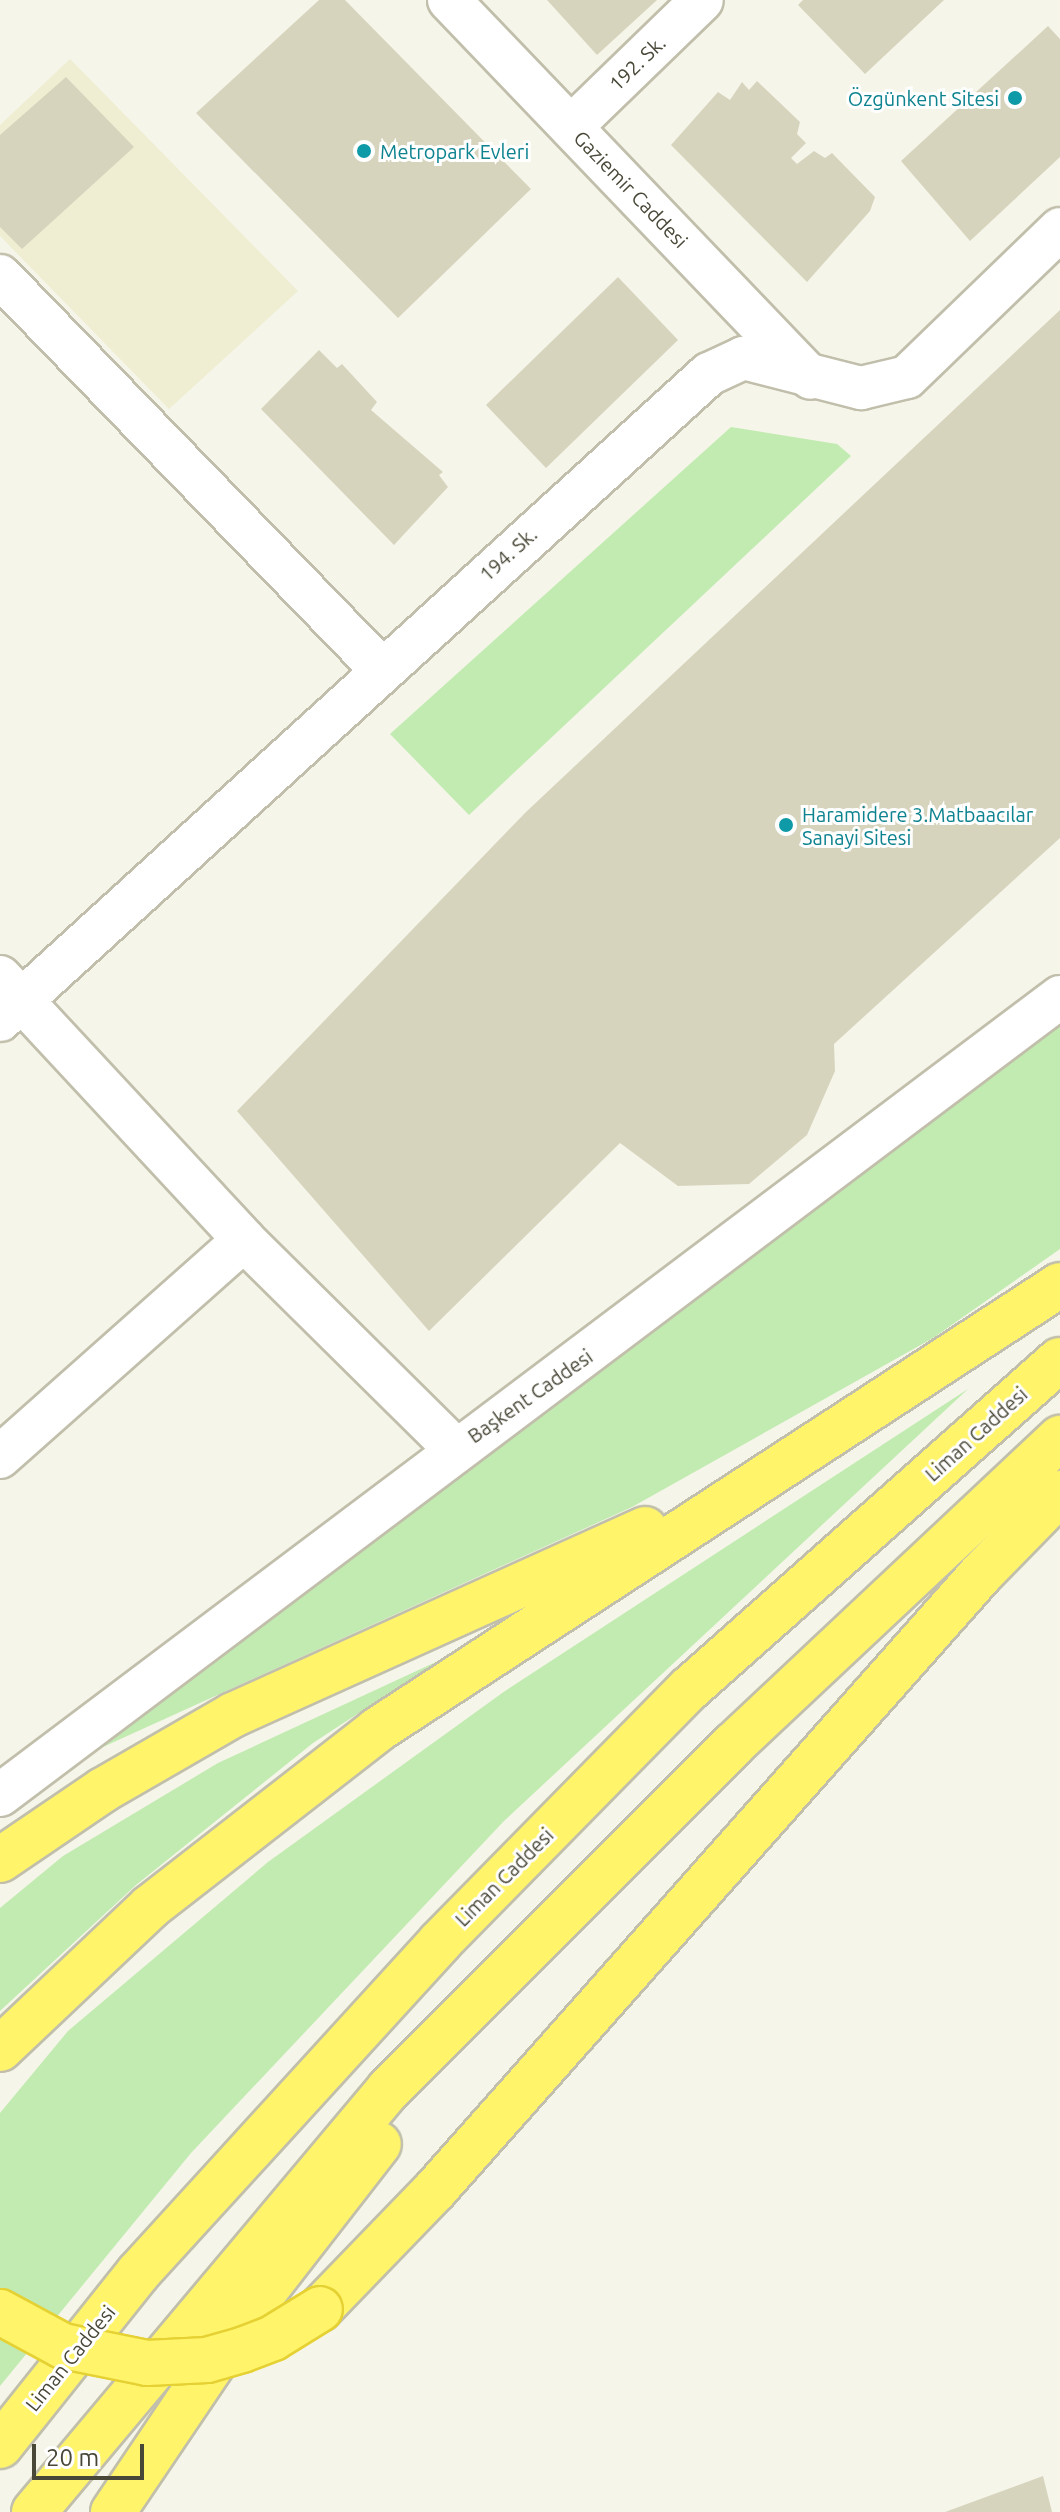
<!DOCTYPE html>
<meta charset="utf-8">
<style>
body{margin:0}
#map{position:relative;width:1060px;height:2512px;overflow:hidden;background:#f5f5e9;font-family:Ubuntu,sans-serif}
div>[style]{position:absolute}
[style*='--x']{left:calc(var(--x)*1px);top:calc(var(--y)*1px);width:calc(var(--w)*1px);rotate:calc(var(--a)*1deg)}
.education>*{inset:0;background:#efeed2}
.green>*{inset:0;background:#c1ebb0}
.building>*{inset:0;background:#d7d4be}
.roads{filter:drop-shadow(2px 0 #c1bfab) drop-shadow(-2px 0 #c1bfab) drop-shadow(0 2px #c1bfab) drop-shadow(0 -2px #c1bfab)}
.minor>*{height:42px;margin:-21px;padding:0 21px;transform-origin:21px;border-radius:21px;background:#fff}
.highway>*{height:44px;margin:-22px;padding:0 22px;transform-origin:22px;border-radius:22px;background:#fff46a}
.bridges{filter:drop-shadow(2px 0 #e5d133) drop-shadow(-2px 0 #e5d133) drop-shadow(0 2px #e5d133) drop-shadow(0 -2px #e5d133)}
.highway-bridge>*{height:44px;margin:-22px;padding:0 22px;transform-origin:22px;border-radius:22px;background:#fff46a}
.dots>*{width:22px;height:22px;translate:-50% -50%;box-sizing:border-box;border:4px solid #fff;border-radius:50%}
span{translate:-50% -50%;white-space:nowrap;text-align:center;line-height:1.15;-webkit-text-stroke:6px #fff;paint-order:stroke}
.street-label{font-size:20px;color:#494737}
.culture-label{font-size:20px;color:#0d838f}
.right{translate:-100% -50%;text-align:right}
.left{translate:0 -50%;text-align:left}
.scale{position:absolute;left:32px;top:2444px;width:112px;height:36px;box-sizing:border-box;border:4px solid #494737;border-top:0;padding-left:10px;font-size:24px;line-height:28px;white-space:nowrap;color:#494737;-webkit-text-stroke:6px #fff;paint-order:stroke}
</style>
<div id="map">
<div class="education">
<div style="clip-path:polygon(70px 59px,298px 291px,169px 409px,0 236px,0 125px)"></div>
</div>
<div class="green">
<div style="clip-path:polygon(731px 427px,837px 444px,851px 456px,469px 815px,390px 734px)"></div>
<div style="clip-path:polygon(1060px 1021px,1060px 1249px,933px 1338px,632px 1507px,72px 1761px)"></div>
<div style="clip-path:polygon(968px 1389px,504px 1821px,191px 2153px,0 2386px,0 2113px,68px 2031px,268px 1862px,505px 1691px)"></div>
<div style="clip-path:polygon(438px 1661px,313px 1743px,136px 1885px,0 2011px,0 1908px,63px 1856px,218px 1763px)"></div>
</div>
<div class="building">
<div style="clip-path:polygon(319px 0,345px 0,531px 189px,398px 318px,196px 113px)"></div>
<div style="clip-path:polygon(547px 0,657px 0,597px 55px)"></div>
<div style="clip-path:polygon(803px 0,944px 0,865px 74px,798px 5px)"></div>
<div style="clip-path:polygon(1048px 26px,1060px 39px,1060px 157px,970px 241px,901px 161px)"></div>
<div style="clip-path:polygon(66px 77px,134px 147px,22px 249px,0 227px,0 135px)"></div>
<div style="clip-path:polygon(757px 81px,800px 122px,797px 134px,806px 143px,791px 158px,797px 164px,814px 151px,825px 158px,832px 153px,875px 197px,870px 211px,807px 282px,671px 145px,718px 92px,730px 100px,742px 82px,749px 90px)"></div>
<div style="clip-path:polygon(618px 277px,678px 340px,546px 468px,486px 405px)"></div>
<div style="clip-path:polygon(1060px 310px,1060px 838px,834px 1044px,835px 1071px,807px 1135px,749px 1184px,678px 1186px,620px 1143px,429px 1331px,237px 1111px,526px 812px)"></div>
<div style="clip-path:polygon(319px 350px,337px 368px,342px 364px,377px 402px,371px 410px,443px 472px,439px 475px,448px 487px,394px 545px,261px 409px)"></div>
<div style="clip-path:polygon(1043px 2476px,1052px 2512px,945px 2512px)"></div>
</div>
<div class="roads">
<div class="minor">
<div style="--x:449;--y:0;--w:523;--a:46.24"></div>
<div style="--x:571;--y:127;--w:182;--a:-44.1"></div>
<div style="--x:0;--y:276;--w:547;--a:45.89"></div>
<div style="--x:0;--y:977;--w:359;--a:47.1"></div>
<div style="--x:244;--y:1240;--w:327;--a:138.4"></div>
<div style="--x:0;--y:1020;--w:959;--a:-42.34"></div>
<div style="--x:709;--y:374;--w:38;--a:-25"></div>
<div style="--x:743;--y:358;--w:122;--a:14.3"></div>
<div style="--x:861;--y:388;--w:47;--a:-13.4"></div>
<div style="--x:907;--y:377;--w:213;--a:-44"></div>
<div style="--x:244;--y:1240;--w:297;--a:44.7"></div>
<div style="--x:0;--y:1795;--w:1327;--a:-36.97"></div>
</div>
<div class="highway">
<div style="--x:0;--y:1860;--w:125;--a:-34.2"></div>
<div style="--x:103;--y:1790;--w:150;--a:-30"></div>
<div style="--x:233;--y:1715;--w:452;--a:-24.3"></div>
<div style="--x:0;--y:2049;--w:207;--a:-43.4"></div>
<div style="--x:150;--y:1907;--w:288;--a:-37.9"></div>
<div style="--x:377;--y:1730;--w:815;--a:-33.09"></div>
<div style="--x:320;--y:2309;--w:165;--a:-46"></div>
<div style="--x:435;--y:2190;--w:822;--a:-48.45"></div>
<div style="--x:980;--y:1575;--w:115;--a:-45.7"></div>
<div style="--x:0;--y:2446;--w:221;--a:-51.4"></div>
<div style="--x:138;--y:2273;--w:448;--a:-47.6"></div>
<div style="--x:440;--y:1942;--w:356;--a:-45.5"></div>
<div style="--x:690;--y:1688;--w:494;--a:-41.6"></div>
<div style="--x:34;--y:2512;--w:552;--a:-50"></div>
<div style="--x:389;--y:2089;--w:486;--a:-45"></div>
<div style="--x:733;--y:1745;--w:449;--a:-43.2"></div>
<div style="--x:113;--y:2512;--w:234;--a:-56"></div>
<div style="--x:244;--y:2318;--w:220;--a:-52.2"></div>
</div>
</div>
<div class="bridges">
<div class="highway-bridge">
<div style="--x:0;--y:2312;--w:72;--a:28.4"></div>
<div style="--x:63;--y:2346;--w:86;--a:11.4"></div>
<div style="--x:147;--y:2363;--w:60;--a:-2.9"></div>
<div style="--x:207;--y:2360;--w:36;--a:-16"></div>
<div style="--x:242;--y:2350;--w:33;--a:-21"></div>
<div style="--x:273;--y:2338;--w:55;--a:-31.7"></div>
</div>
</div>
<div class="dots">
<div style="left:1015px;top:98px;background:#0f9aa8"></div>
<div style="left:364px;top:151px;background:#0f9aa8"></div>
<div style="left:786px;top:825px;background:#0f9aa8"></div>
</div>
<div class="street-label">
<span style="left:637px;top:63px;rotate:-44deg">192. Sk.</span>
<span style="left:631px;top:189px;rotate:46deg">Gaziemir Caddesi</span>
<span style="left:508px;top:554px;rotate:-42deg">194. Sk.</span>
<span style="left:530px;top:1396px;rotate:-35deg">Başkent Caddesi</span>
<span style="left:976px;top:1434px;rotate:-42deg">Liman Caddesi</span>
<span style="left:504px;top:1877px;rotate:-45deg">Liman Caddesi</span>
<span style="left:70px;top:2358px;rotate:-51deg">Liman Caddesi</span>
</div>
<div class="culture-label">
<span class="right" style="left:999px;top:98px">Özgünkent Sitesi</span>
<span class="left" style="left:380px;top:151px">Metropark Evleri</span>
<span class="left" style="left:802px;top:826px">Haramidere 3.Matbaacılar<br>Sanayi Sitesi</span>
</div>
<div class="scale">20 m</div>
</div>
